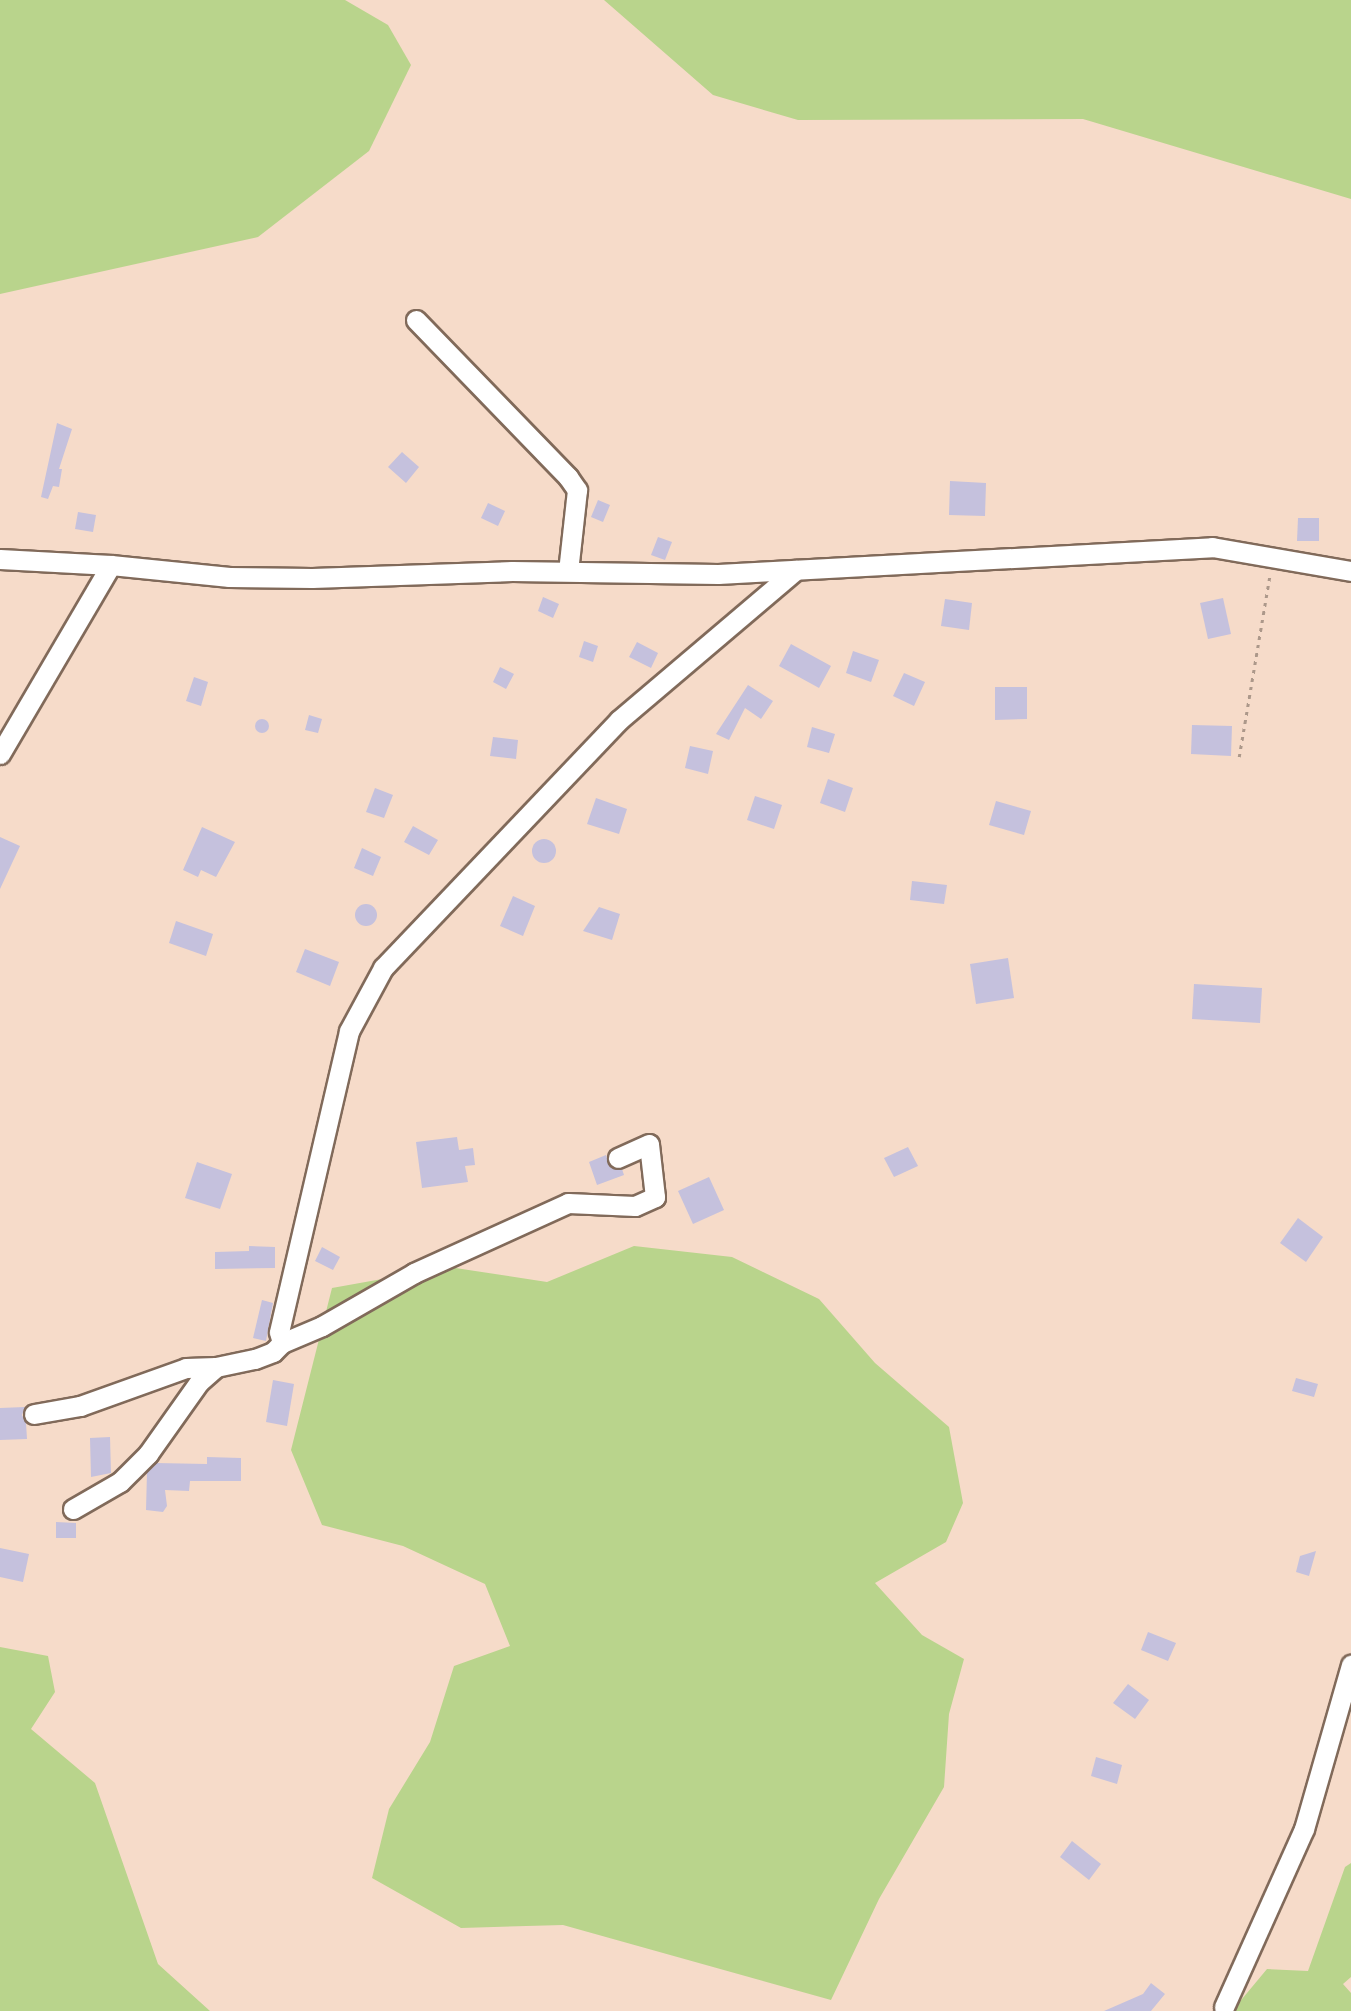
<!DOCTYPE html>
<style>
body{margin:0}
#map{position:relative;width:1351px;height:2011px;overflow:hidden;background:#f6dbc9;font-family:Commissioner,sans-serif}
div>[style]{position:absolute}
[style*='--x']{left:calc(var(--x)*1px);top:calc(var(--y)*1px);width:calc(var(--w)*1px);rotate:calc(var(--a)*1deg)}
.green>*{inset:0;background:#b9d48c}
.building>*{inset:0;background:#c5c1dd}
.round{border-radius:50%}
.path>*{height:2.5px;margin-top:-1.25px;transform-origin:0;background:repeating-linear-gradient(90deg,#ac988a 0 3.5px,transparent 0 8.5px)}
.roads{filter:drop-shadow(2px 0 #816a5a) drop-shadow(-2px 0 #816a5a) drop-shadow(0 2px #816a5a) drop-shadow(0 -2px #816a5a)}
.minor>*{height:19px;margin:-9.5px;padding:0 9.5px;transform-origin:9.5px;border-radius:9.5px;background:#fff}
span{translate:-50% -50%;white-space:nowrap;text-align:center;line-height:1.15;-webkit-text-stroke:5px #f6dbc9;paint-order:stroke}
</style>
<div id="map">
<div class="green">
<div style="clip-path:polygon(0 0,345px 0,388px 25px,411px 65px,369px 151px,258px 237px,0 294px)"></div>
<div style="clip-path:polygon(604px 0,1351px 0,1351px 199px,1083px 119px,798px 120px,713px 95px)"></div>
<div style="clip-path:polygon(634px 1246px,732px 1257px,819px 1299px,875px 1363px,949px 1427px,963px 1503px,946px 1542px,875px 1583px,922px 1635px,964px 1659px,949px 1714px,944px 1787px,879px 1899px,831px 2000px,563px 1925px,461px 1928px,372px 1878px,389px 1809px,430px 1742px,454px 1666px,510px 1646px,485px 1584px,403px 1546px,322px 1525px,291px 1450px,332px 1288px,449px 1267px,547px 1282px)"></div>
<div style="clip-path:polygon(0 1647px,48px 1656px,55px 1692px,31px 1729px,95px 1783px,158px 1964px,210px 2011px,0 2011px)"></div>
<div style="clip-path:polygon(1351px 1863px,1351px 1977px,1343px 1984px,1351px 1993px,1351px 2011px,1232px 2011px,1267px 1969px,1308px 1971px,1345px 1867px)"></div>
</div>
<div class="building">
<div style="clip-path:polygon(57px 423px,72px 429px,59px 469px,62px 469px,59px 487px,53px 486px,48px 499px,41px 497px)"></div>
<div style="clip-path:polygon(402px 452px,419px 467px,406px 483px,388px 467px)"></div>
<div style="clip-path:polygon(950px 481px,986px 483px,985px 516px,949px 515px)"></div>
<div style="clip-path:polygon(598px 500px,610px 505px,603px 522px,591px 517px)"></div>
<div style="clip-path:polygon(488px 503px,505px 511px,498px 526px,481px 518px)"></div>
<div style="clip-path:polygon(78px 512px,96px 515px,93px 532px,75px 529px)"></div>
<div style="clip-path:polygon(1298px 518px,1319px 518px,1319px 541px,1297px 541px)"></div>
<div style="clip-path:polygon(658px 537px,672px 542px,665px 560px,651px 555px)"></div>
<div style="clip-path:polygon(543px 597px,559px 604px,553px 618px,538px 611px)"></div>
<div style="clip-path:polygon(1223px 598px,1231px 634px,1208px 639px,1200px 603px)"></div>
<div style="clip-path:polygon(945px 599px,972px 603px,969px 630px,941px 626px)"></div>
<div style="clip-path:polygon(584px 641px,598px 646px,593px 662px,579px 657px)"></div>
<div style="clip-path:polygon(637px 642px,658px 653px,651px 668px,629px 657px)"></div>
<div style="clip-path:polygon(791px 644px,831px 666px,819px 688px,779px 666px)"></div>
<div style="clip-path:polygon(853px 651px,879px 660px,871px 682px,846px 673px)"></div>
<div style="clip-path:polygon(500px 667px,514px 674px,506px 689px,493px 682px)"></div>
<div style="clip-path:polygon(904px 673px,925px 682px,914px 706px,893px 696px)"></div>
<div style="clip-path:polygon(194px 677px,208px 682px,201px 706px,186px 701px)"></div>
<div style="clip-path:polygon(748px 685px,773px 701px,761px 719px,745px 708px,729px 740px,716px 734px)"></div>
<div style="clip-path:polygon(995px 687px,1027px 687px,1027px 719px,995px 720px)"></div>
<div style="clip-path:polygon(309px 715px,322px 719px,318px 733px,305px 730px)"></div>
<div class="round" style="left:255px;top:719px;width:14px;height:14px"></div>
<div style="clip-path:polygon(1192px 725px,1232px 726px,1231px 756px,1191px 754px)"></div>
<div style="clip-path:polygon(812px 727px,835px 734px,829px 753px,807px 747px)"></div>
<div style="clip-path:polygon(493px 737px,518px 740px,516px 759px,490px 756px)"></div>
<div style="clip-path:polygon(690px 746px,713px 751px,708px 774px,685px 768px)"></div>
<div style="clip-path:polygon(828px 779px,853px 788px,845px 812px,820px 803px)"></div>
<div style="clip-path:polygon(375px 788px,393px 795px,384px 818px,366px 812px)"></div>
<div style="clip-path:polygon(755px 796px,782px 805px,774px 829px,747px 820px)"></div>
<div style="clip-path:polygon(596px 798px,627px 809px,619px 834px,587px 824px)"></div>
<div style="clip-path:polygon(996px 801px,1031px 811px,1024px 835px,989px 825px)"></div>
<div style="clip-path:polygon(413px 826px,438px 840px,429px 855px,404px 842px)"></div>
<div style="clip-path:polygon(202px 827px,235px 842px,216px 877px,201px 870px,198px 877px,183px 870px)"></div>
<div style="clip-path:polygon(0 837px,20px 846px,0 889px)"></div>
<div class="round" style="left:532px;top:839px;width:24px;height:24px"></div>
<div style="clip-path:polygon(362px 848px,381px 857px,373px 876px,354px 868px)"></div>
<div style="clip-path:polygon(912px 881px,947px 885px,944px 904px,910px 900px)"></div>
<div style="clip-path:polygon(513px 896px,535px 906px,523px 936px,500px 926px)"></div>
<div class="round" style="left:355px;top:904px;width:22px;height:22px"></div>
<div style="clip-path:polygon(599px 907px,620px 914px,612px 940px,583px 931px)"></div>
<div style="clip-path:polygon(176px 921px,213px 934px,206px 956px,169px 943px)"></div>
<div style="clip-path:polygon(305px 949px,339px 962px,330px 986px,296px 972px)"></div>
<div style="clip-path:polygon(1008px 958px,1014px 998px,976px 1004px,970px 964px)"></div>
<div style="clip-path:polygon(1194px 984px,1262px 988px,1260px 1023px,1192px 1019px)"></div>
<div style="clip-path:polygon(457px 1137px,459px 1150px,473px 1148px,475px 1165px,465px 1166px,468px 1182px,422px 1188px,416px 1142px)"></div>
<div style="clip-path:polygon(908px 1147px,918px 1166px,894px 1177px,884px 1158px)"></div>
<div style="clip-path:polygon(606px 1155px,610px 1167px,622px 1169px,624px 1175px,597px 1185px,589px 1162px)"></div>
<div style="clip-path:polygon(197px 1162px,232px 1174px,220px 1209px,185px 1198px)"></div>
<div style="clip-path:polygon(709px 1177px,724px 1210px,693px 1224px,678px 1191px)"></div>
<div style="clip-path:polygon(1298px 1218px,1323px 1237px,1306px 1262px,1280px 1243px)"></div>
<div style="clip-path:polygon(249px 1246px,275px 1247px,275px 1268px,215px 1269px,215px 1252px,249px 1251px)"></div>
<div style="clip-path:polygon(322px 1247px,340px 1257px,333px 1270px,315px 1261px)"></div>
<div style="clip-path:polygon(262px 1300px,273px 1303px,266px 1341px,253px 1338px)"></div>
<div style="clip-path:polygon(1296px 1378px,1318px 1384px,1314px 1397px,1292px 1391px)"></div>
<div style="clip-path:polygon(273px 1380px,294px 1384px,287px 1426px,266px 1422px)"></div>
<div style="clip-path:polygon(25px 1407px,22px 1415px,26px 1423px,27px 1439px,0 1440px,0 1408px)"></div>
<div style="clip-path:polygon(110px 1437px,111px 1473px,91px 1477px,90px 1438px)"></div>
<div style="clip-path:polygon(207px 1457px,241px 1458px,241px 1481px,190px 1481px,189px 1491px,165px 1490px,167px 1506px,163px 1512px,146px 1510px,147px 1472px,156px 1463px,207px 1464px)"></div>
<div style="clip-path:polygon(56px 1522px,76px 1523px,76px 1538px,56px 1538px)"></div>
<div style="clip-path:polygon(0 1548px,29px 1554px,23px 1582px,0 1577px)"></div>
<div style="clip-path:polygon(1316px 1551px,1309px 1576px,1296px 1572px,1300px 1556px)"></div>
<div style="clip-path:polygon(1148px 1632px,1176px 1643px,1168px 1661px,1141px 1650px)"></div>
<div style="clip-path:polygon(1128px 1684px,1149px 1700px,1135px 1719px,1113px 1703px)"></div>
<div style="clip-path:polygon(1096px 1757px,1122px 1765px,1117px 1784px,1091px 1776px)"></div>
<div style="clip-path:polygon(1072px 1841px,1101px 1864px,1089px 1880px,1060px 1857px)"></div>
<div style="clip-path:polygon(1151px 1983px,1165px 1994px,1151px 2011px,1104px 2011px,1143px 1994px)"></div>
</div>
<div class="path">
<div style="--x:1239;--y:757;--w:186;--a:-80.4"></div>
</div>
<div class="roads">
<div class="minor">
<div style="--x:416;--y:320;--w:219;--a:45.9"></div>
<div style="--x:568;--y:477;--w:16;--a:55"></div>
<div style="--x:577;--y:490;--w:81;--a:96.3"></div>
<div style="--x:0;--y:559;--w:111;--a:3.1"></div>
<div style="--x:111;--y:565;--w:119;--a:5.8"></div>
<div style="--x:229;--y:577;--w:83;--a:0.7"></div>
<div style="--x:312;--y:578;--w:200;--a:-2"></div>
<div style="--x:512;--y:571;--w:206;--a:0.8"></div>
<div style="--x:718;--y:574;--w:495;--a:-3.1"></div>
<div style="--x:1212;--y:547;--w:141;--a:9.8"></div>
<div style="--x:0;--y:754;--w:219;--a:-59.6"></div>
<div style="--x:282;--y:1343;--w:43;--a:-23"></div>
<div style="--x:322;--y:1326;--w:106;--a:-29.9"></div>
<div style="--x:414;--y:1273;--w:169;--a:-24.4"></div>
<div style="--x:568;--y:1203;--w:67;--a:2.6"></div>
<div style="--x:635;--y:1206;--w:22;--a:-24"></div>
<div style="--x:655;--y:1197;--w:53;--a:-96.5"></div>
<div style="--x:649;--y:1144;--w:34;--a:156"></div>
<div style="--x:34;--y:1414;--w:47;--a:-9.9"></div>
<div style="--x:80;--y:1406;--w:113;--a:-19.7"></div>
<div style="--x:186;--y:1368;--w:30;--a:-2"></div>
<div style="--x:73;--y:1509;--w:54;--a:-29.9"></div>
<div style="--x:120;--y:1482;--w:40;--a:-45"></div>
<div style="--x:148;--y:1454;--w:88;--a:-54.7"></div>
<div style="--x:199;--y:1382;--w:23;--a:-41"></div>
<div style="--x:216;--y:1367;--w:40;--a:-12"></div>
<div style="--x:255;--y:1359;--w:19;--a:-21"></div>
<div style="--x:273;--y:1352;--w:13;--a:-45"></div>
<div style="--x:282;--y:1343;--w:11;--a:-105"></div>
<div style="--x:279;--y:1332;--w:309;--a:-76.9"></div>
<div style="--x:349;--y:1031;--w:72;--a:-61.6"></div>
<div style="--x:383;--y:968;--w:342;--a:-46.4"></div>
<div style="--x:619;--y:720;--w:232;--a:-40.3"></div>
<div style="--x:1224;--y:2007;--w:195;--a:-65.8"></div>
<div style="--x:1304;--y:1829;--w:171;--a:-74"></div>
</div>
</div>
</div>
